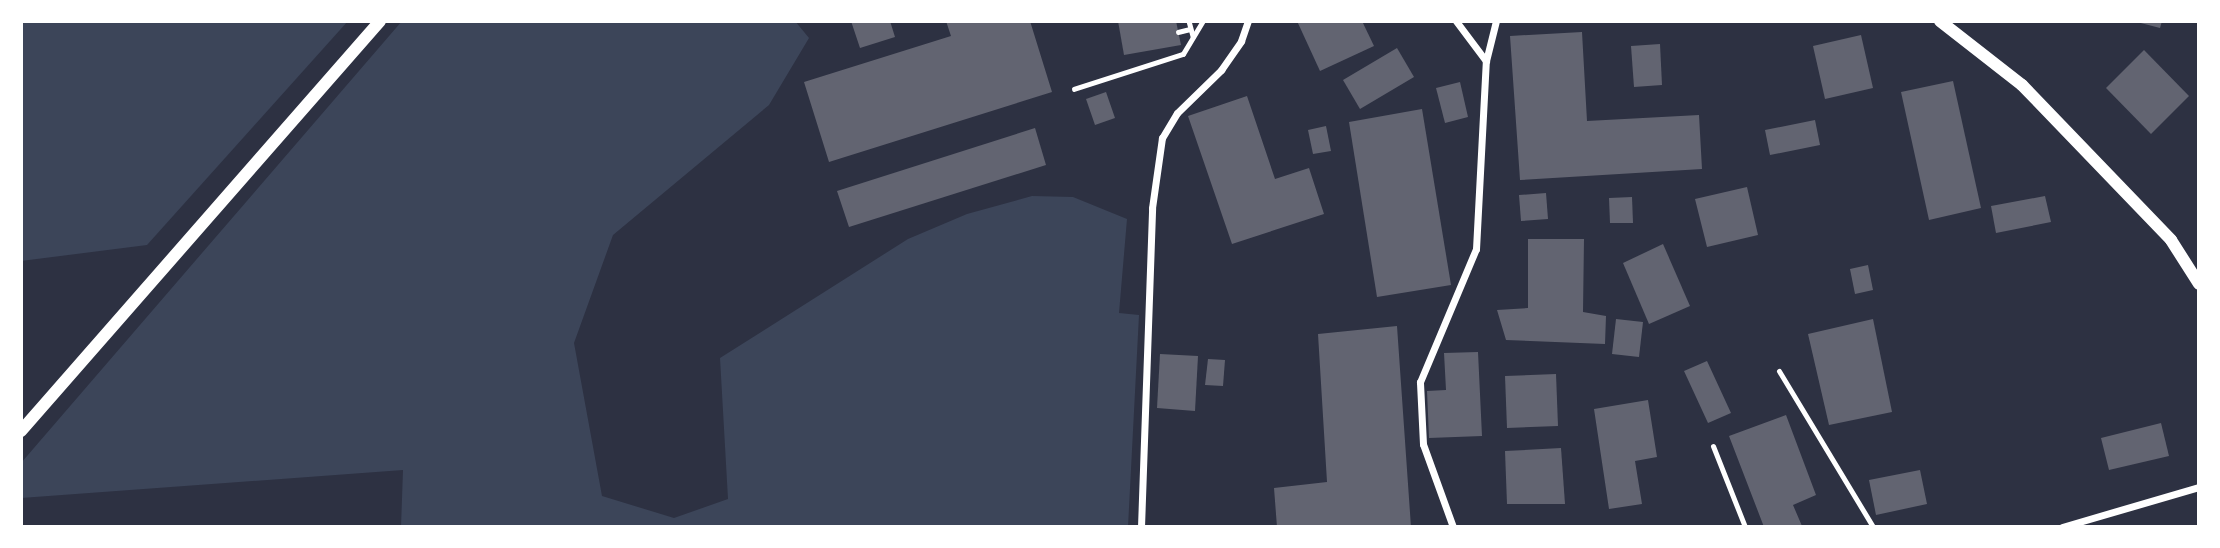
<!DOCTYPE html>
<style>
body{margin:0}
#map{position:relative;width:2220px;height:548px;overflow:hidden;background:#2d3142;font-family:"Asap Condensed",sans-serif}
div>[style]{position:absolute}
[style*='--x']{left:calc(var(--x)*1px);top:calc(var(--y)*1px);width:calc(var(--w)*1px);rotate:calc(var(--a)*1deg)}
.green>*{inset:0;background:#3c4559}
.building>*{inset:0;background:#626471}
.path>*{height:4.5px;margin:-2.25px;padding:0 2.25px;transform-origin:2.25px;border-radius:2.25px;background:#fff}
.service>*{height:5px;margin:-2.5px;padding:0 2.5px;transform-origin:2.5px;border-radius:2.5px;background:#fff}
.minor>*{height:7px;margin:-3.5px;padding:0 3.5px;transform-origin:3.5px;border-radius:3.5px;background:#fff}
.tertiary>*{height:12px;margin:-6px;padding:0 6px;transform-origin:6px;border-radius:6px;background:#fff}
span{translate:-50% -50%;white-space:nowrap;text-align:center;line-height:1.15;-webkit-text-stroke:7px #fff;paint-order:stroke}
.frame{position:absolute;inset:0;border:23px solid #fff;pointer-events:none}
</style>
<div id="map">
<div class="green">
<div style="clip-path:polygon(21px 21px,348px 21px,147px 245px,21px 261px)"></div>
<div style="clip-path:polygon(402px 21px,795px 21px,809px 38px,769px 105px,613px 235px,574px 343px,602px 496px,674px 518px,728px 499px,720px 358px,908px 239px,967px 214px,1032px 196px,1073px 197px,1127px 219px,1119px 313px,1139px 315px,1128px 527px,401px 527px,403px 470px,21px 498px,21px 463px)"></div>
</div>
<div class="building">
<div style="clip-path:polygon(851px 21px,890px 21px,895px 37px,860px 48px)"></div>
<div style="clip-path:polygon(946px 21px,1030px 21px,1052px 92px,829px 162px,804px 82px,951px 36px)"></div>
<div style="clip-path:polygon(1118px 21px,1176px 21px,1181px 45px,1124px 55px)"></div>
<div style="clip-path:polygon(1297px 21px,1362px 21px,1374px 46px,1320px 71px)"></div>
<div style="clip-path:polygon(2133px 21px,2162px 21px,2160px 28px)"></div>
<div style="clip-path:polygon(1582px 32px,1587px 121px,1699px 115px,1702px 169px,1520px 180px,1510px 36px)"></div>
<div style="clip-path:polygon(1861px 35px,1873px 88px,1825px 99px,1813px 46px)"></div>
<div style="clip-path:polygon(1660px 44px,1662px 85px,1634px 87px,1631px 46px)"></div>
<div style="clip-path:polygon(1397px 48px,1414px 77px,1360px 109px,1343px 80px)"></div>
<div style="clip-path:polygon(2144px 50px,2189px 96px,2151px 134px,2106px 88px)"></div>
<div style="clip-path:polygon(1953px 81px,1981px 208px,1929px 220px,1901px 92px)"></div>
<div style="clip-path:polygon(1460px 82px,1468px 117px,1445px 123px,1436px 88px)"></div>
<div style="clip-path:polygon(1106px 92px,1115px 118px,1095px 125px,1086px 99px)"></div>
<div style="clip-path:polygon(1247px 96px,1275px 179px,1309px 168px,1324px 214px,1232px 244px,1188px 116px)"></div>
<div style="clip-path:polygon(1422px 109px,1451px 285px,1377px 297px,1349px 122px)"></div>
<div style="clip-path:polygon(1815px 120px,1820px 145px,1770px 155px,1765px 130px)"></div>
<div style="clip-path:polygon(1326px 126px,1331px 151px,1313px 154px,1308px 130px)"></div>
<div style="clip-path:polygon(1035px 128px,1046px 165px,849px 227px,837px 191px)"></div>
<div style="clip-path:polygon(1747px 187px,1758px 235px,1707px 247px,1695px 199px)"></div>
<div style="clip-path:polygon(1546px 193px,1548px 219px,1521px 221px,1519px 195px)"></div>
<div style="clip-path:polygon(2045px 196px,2051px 222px,1996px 233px,1991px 206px)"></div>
<div style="clip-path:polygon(1632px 197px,1633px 223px,1610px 223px,1609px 198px)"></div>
<div style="clip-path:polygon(1528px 239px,1584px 239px,1583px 312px,1606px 316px,1605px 344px,1506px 340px,1497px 310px,1528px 308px)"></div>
<div style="clip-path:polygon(1663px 244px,1690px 306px,1649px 324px,1623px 263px)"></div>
<div style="clip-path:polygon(1868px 265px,1873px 290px,1855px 294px,1850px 269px)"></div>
<div style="clip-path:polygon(1616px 319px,1643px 322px,1639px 357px,1612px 354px)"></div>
<div style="clip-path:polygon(1873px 319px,1892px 412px,1829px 425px,1808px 334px)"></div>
<div style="clip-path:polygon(1397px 326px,1411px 527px,1277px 527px,1274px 488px,1327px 482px,1318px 334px)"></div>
<div style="clip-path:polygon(1478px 352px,1482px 436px,1429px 438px,1427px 391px,1446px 390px,1444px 353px)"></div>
<div style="clip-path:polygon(1160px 354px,1198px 356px,1195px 411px,1157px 408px)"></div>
<div style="clip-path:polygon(1208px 359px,1225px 360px,1223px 386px,1205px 385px)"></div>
<div style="clip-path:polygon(1707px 361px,1731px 413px,1708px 423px,1684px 371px)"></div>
<div style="clip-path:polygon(1556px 374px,1558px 426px,1507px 428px,1505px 376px)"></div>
<div style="clip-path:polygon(1648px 400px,1657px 457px,1635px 461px,1642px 504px,1609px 509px,1594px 409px)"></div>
<div style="clip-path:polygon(1786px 415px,1816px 495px,1793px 505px,1802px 526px,1764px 527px,1729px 436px)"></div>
<div style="clip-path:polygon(2161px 423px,2169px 456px,2109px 470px,2101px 438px)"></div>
<div style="clip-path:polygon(1561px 448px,1565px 504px,1507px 504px,1505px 451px)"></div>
<div style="clip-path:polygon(1920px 470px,1927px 504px,1876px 515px,1869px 480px)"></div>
</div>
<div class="path">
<div style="--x:1189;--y:21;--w:16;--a:75"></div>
<div style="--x:1178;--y:32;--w:12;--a:-14"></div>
<div style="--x:1074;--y:89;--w:114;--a:-17.8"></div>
<div style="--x:1183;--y:54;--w:39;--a:-59"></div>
</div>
<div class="service">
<div style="--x:1779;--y:371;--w:182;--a:58.9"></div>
<div style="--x:1713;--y:446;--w:87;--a:68.4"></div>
</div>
<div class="minor">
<div style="--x:1456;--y:21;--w:50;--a:53.1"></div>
<div style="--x:1141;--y:527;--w:319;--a:-88"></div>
<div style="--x:1152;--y:208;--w:71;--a:-81.9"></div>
<div style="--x:1162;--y:138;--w:29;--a:-59"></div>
<div style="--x:1177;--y:113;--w:62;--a:-44.3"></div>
<div style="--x:1221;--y:70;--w:35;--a:-55"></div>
<div style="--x:1241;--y:41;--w:21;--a:-71"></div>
<div style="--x:1453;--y:527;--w:88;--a:-109.9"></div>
<div style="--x:1423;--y:444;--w:62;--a:-92.8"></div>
<div style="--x:1420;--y:382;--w:144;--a:-67.2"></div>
<div style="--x:1476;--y:249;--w:188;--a:-87"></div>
<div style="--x:1486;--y:61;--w:41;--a:-76"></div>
<div style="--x:2062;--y:527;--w:143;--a:-16.3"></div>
</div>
<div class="tertiary">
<div style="--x:1940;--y:21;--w:104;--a:38"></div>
<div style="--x:2022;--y:85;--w:215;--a:46.1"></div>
<div style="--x:2171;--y:240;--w:52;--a:57.5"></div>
<div style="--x:21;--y:431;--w:545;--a:-48.79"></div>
</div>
<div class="frame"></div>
</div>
